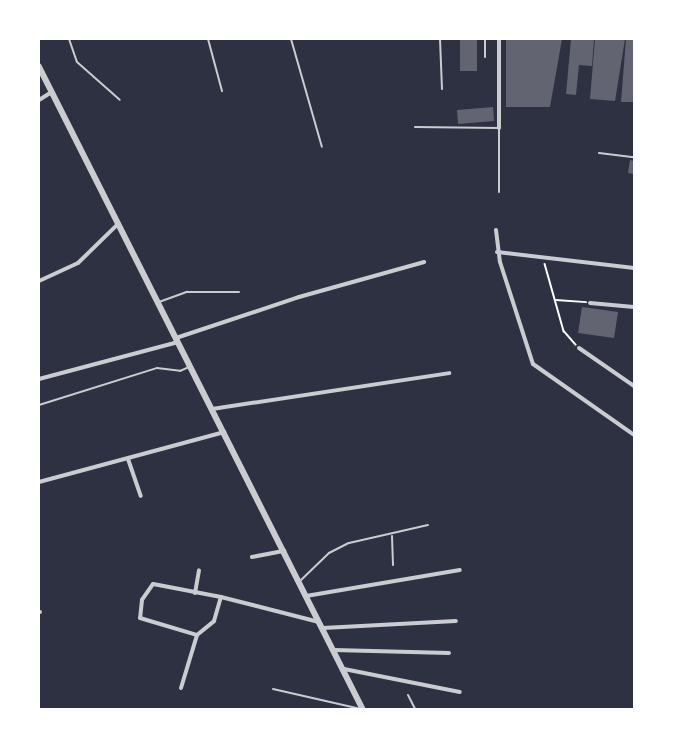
<!DOCTYPE html>
<style>
body{margin:0}
#map{position:relative;width:673px;height:748px;overflow:hidden;background:#2d3142;font-family:Cabin,sans-serif}
div>[style]{position:absolute}
[style*='--x']{left:calc(var(--x)*1px);top:calc(var(--y)*1px);width:calc(var(--w)*1px);rotate:calc(var(--a)*1deg)}
.building>*{inset:0;background:#626471}
.path>*{height:1.5px;margin:-0.75px;padding:0 0.75px;transform-origin:0.75px;border-radius:0.75px;background:#fff}
.service>*{height:2px;margin:-1px;padding:0 1px;transform-origin:1px;border-radius:1px;background:#caccd0}
.minor>*{height:4px;margin:-2px;padding:0 2px;transform-origin:2px;border-radius:2px;background:#caccd0}
.tertiary>*{height:5.5px;margin:-2.75px;padding:0 2.75px;transform-origin:2.75px;border-radius:2.75px;background:#caccd0}
span{translate:-50% -50%;white-space:nowrap;text-align:center;line-height:1.15;-webkit-text-stroke:4px #fff;paint-order:stroke}
.frame{position:absolute;inset:0;border:40px solid #fff;pointer-events:none}
</style>
<div id="map">
<div class="building">
<div style="clip-path:polygon(460px 39px,477px 39px,477px 71px,460px 71px)"></div>
<div style="clip-path:polygon(506px 39px,562px 39px,550px 107px,506px 107px)"></div>
<div style="clip-path:polygon(571px 39px,594px 39px,592px 66px,579px 65px,576px 95px,566px 94px)"></div>
<div style="clip-path:polygon(595px 39px,625px 39px,615px 101px,590px 99px)"></div>
<div style="clip-path:polygon(626px 39px,634px 39px,634px 102px,621px 102px)"></div>
<div style="clip-path:polygon(493px 107px,494px 121px,458px 124px,457px 110px)"></div>
<div style="clip-path:polygon(630px 160px,634px 161px,634px 174px,628px 173px)"></div>
<div style="clip-path:polygon(582px 307px,618px 312px,614px 338px,578px 333px)"></div>
</div>
<div class="path">
<div style="--x:545;--y:264;--w:70;--a:74.2"></div>
<div style="--x:564;--y:331;--w:18;--a:49"></div>
<div style="--x:556;--y:300;--w:30;--a:4"></div>
</div>
<div class="service">
<div style="--x:69;--y:39;--w:24;--a:71"></div>
<div style="--x:77;--y:62;--w:57;--a:41.5"></div>
<div style="--x:208;--y:39;--w:54;--a:74.9"></div>
<div style="--x:291;--y:39;--w:112;--a:74"></div>
<div style="--x:440;--y:39;--w:50;--a:87.7"></div>
<div style="--x:485;--y:39;--w:18;--a:90"></div>
<div style="--x:415;--y:127;--w:84;--a:0.7"></div>
<div style="--x:499;--y:128;--w:64;--a:90"></div>
<div style="--x:599;--y:153;--w:35;--a:7"></div>
<div style="--x:159;--y:302;--w:30;--a:-20"></div>
<div style="--x:187;--y:292;--w:52;--a:0"></div>
<div style="--x:39;--y:405;--w:124;--a:-17.4"></div>
<div style="--x:157;--y:368;--w:23;--a:7"></div>
<div style="--x:180;--y:371;--w:10;--a:-24"></div>
<div style="--x:392;--y:536;--w:29;--a:88"></div>
<div style="--x:299;--y:582;--w:42;--a:-44"></div>
<div style="--x:329;--y:553;--w:22;--a:-27"></div>
<div style="--x:349;--y:543;--w:81;--a:-12.8"></div>
<div style="--x:273;--y:689;--w:90;--a:12.8"></div>
<div style="--x:408;--y:695;--w:16;--a:63"></div>
</div>
<div class="minor">
<div style="--x:39;--y:100;--w:15;--a:-32"></div>
<div style="--x:499;--y:128;--w:89;--a:-90"></div>
<div style="--x:496;--y:230;--w:32;--a:83"></div>
<div style="--x:500;--y:262;--w:107;--a:72.1"></div>
<div style="--x:533;--y:364;--w:123;--a:35.1"></div>
<div style="--x:497;--y:252;--w:138;--a:6.7"></div>
<div style="--x:39;--y:281;--w:43;--a:-24.8"></div>
<div style="--x:78;--y:263;--w:56;--a:-44.3"></div>
<div style="--x:590;--y:303;--w:44;--a:5.2"></div>
<div style="--x:176;--y:338;--w:130;--a:-18.4"></div>
<div style="--x:299;--y:297;--w:130;--a:-15.6"></div>
<div style="--x:579;--y:348;--w:67;--a:34.6"></div>
<div style="--x:39;--y:379;--w:144;--a:-14.9"></div>
<div style="--x:212;--y:409;--w:240;--a:-8.6"></div>
<div style="--x:128;--y:459;--w:39;--a:71"></div>
<div style="--x:39;--y:482;--w:192;--a:-15.1"></div>
<div style="--x:252;--y:557;--w:33;--a:-11"></div>
<div style="--x:195;--y:593;--w:23;--a:-80"></div>
<div style="--x:306;--y:596;--w:156;--a:-9.6"></div>
<div style="--x:221;--y:597;--w:69;--a:-169.2"></div>
<div style="--x:153;--y:584;--w:19;--a:125"></div>
<div style="--x:142;--y:600;--w:18;--a:96"></div>
<div style="--x:140;--y:618;--w:59;--a:16.6"></div>
<div style="--x:197;--y:635;--w:22;--a:-39"></div>
<div style="--x:214;--y:621;--w:25;--a:-74"></div>
<div style="--x:221;--y:597;--w:101;--a:14.3"></div>
<div style="--x:39;--y:612;--w:1;--a:0"></div>
<div style="--x:323;--y:628;--w:133;--a:-3"></div>
<div style="--x:334;--y:650;--w:115;--a:1.5"></div>
<div style="--x:344;--y:669;--w:118;--a:11.2"></div>
<div style="--x:181;--y:688;--w:55;--a:-73.2"></div>
</div>
<div class="tertiary">
<div style="--x:39;--y:66;--w:720;--a:63.26"></div>
</div>
<div class="frame"></div>
</div>
